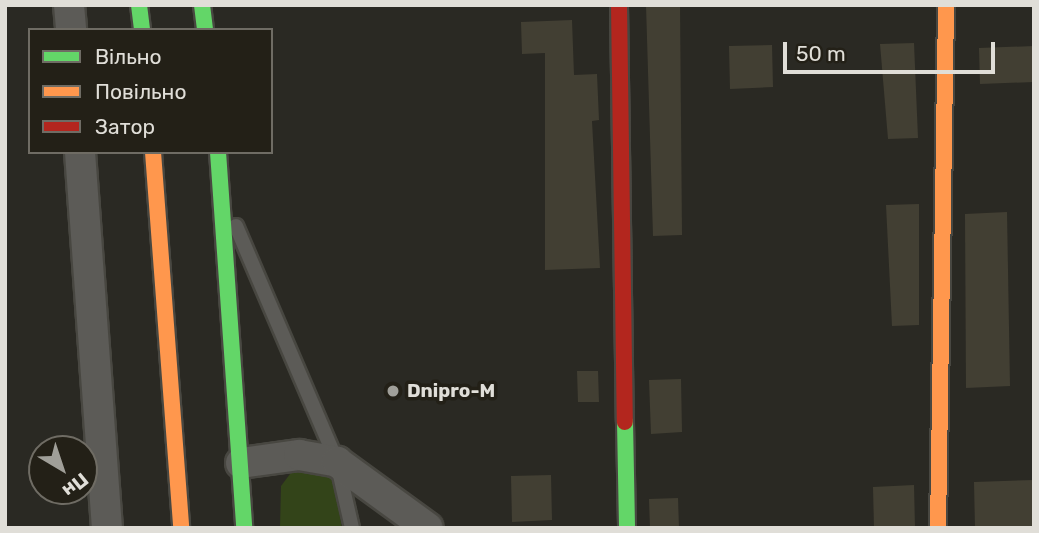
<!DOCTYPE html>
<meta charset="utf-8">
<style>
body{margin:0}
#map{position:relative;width:1039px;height:533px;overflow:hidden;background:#2a2923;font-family:Rubik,sans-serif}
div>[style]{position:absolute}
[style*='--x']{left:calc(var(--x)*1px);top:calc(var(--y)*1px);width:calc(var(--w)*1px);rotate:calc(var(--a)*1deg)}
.green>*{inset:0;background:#334419}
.building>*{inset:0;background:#423f33}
.roads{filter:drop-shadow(2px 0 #484741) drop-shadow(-2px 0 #484741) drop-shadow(0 2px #484741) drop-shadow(0 -2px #484741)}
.lane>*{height:14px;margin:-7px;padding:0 7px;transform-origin:7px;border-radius:7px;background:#5c5b57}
.street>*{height:30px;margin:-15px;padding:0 15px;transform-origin:15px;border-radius:15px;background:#5c5b57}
.fast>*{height:16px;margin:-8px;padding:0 8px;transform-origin:8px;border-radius:8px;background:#63d668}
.slow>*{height:16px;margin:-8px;padding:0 8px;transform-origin:8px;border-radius:8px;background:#ff974d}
.jam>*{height:16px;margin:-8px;padding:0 8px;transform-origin:8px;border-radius:8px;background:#b3261e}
.dots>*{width:19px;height:19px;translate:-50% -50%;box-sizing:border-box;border:4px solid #232017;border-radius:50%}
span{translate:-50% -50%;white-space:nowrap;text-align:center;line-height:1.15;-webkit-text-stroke:7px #232017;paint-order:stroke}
.poi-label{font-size:19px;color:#e0ded8;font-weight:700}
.left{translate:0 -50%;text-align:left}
.frame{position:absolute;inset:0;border:7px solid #e0ded8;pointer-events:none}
.legend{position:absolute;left:28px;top:28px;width:245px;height:126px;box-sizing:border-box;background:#232017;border:2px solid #6f6c64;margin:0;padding:9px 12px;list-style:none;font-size:21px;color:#e0ded8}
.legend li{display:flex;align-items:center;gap:14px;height:35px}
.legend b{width:35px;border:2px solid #6f6c64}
.north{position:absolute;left:28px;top:435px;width:70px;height:70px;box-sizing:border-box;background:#232017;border:2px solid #6f6c64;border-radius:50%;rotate:141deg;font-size:19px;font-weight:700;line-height:28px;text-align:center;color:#e0ded8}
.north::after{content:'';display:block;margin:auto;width:24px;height:32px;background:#a09f99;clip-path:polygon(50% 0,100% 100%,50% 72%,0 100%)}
.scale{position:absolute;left:783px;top:42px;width:212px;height:32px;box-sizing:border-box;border:4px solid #e0ded8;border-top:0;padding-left:9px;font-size:21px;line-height:24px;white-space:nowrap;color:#e0ded8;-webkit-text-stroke:5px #232017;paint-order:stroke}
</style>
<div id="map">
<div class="green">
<div style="clip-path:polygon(325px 468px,334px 481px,342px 528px,280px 528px,281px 486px,293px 470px)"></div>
</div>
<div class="building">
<div style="clip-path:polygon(646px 5px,680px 5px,682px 235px,653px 236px)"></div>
<div style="clip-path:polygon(572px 20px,574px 75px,597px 74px,599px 120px,592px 121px,600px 268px,545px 270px,545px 53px,522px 54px,521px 22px)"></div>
<div style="clip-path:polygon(914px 43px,918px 138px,888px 139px,880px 44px)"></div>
<div style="clip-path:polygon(772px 45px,773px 87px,730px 89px,729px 46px)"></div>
<div style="clip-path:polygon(1034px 46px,1034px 82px,980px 84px,979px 48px)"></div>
<div style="clip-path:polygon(919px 204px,919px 325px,892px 326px,886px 205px)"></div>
<div style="clip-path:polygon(1007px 212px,1010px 386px,966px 388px,965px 214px)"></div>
<div style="clip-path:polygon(577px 371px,598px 371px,599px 402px,578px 402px)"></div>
<div style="clip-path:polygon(681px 379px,682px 432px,651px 434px,649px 380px)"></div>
<div style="clip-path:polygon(551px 475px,552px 520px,512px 522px,511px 476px)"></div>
<div style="clip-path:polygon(1034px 480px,1034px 527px,975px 528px,974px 482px)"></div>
<div style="clip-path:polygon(914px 485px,915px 528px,874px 528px,873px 487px)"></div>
<div style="clip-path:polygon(678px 498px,679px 528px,650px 528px,649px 499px)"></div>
</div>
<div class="roads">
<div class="lane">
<div style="--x:236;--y:226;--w:257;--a:66.8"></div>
<div style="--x:337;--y:462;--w:68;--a:77.2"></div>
</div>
<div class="street">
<div style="--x:69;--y:5;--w:25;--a:85"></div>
<div style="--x:80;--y:152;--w:377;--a:85.9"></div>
<div style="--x:241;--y:463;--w:59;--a:-7.9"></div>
<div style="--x:299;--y:455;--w:39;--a:10"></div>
<div style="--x:337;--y:462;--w:112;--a:36"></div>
</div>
<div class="fast">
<div style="--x:139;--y:5;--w:25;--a:83"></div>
<div style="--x:202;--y:5;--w:25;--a:83"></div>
<div style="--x:218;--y:152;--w:377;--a:86"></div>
<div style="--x:625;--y:422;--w:106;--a:88.9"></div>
</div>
<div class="slow">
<div style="--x:153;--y:152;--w:377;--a:85.7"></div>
<div style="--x:938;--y:528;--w:523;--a:-89.12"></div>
</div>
<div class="jam">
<div style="--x:619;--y:5;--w:417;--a:89.2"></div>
</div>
</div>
<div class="dots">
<div style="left:393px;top:391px;background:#a09f99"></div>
</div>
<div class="poi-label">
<span class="left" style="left:407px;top:391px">Dnipro-M</span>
</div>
<div class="frame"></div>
<ul class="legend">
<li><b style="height:9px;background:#63d668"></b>Вільно</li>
<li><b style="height:9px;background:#ff974d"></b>Повільно</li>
<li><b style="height:9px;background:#b3261e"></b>Затор</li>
</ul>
<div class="north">Пн</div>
<div class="scale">50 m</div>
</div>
